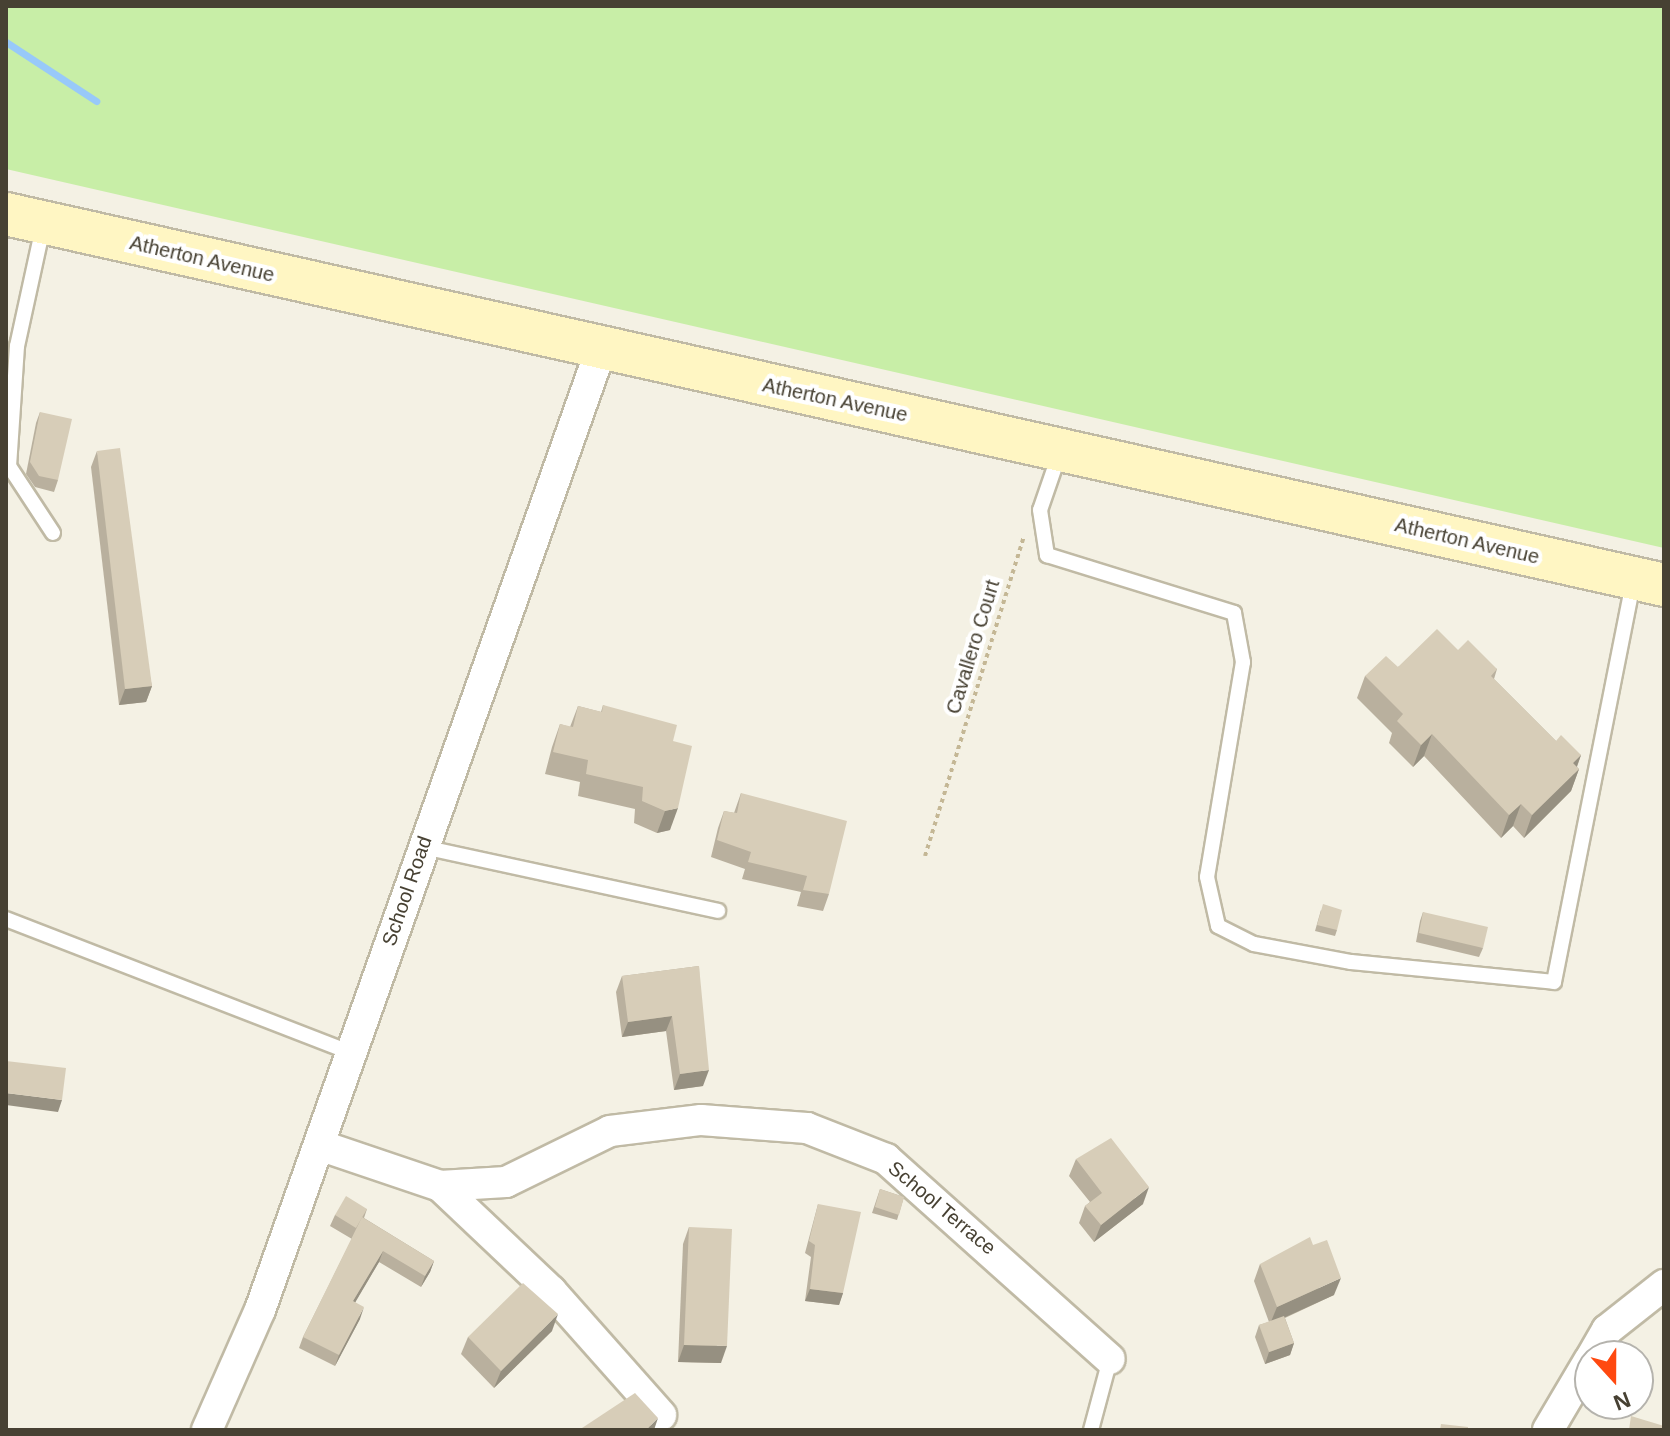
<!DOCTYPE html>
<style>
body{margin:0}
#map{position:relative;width:1670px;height:1436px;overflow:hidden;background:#f4f1e4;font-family:Helvetica,sans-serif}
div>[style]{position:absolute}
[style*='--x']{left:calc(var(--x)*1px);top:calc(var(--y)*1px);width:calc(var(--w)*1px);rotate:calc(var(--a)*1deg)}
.green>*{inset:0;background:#c8eea7}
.stream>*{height:7px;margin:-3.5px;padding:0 3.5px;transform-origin:3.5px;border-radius:3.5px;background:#98c9f9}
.path>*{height:4px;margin-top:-2px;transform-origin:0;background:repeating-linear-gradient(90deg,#c4b795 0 4px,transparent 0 8px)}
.roads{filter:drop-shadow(2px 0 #c0baa5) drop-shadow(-2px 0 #c0baa5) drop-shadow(0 2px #c0baa5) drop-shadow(0 -2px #c0baa5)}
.lane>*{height:14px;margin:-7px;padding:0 7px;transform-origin:7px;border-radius:7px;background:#fff}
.street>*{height:30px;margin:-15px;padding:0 15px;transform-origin:15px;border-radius:15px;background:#fff}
.secondary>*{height:42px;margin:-21px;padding:0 21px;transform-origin:21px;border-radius:21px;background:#fff6c3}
.wall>*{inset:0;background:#b9b09e}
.shaded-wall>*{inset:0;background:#969081}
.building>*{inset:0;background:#d7cdb8}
span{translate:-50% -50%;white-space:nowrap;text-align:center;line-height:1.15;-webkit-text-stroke:8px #fff;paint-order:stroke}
.street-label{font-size:20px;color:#474133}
.frame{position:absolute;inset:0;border:8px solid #474133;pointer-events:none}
.north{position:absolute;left:1574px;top:1340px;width:80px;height:80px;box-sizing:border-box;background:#fff;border:2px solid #b5b3ad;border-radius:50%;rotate:159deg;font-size:22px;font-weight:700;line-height:32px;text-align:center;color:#474133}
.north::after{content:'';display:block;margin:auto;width:28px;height:36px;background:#ff4910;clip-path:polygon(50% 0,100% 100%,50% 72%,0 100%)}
</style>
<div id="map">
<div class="green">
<div style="clip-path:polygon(6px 6px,1664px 6px,1664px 548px,6px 169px)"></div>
</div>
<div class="stream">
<div style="--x:6;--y:42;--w:108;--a:33.2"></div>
</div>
<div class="path">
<div style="--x:925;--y:856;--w:334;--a:-72.8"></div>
</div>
<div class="roads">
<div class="lane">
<div style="--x:43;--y:227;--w:122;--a:102.3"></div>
<div style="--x:17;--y:346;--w:120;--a:93.8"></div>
<div style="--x:9;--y:466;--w:80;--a:56.7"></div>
<div style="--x:1060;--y:452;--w:61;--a:109"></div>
<div style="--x:1040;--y:510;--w:46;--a:81.2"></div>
<div style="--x:1047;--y:555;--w:196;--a:17.2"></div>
<div style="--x:1234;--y:613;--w:50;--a:79.6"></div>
<div style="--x:1243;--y:662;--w:218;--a:99.5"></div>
<div style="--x:1207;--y:877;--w:50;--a:77.3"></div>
<div style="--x:1218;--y:926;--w:40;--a:26.6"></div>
<div style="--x:1254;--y:944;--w:99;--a:10.5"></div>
<div style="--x:1351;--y:962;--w:204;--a:5.6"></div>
<div style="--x:1554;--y:982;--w:407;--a:-78.8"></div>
<div style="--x:423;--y:847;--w:302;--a:12.2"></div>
<div style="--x:6;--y:919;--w:370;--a:21.2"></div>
<div style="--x:1091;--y:1430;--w:73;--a:-75"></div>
</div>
<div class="street">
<div style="--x:319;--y:1145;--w:128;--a:18.7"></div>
<div style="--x:440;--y:1186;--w:66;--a:-3.5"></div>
<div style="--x:506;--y:1182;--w:116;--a:-26.1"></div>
<div style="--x:610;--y:1131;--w:92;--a:-6.9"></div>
<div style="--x:701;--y:1120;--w:106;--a:4.3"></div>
<div style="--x:807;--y:1128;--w:85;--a:21.4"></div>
<div style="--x:886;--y:1159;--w:300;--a:41.8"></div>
<div style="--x:440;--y:1186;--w:153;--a:43.4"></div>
<div style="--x:551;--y:1291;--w:166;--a:48.4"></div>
<div style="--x:1592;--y:1356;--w:30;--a:-60"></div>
<div style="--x:1607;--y:1330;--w:73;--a:-38.3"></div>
<div style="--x:207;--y:1430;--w:131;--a:-66.2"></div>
<div style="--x:260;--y:1310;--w:1020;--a:-70.46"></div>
<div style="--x:1548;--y:1430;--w:82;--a:-59.4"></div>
</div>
<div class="secondary">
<div style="--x:6;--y:214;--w:1699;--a:12.61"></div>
</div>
</div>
<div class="wall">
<div style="clip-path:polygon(40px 412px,58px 480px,54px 492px,35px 487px,26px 474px,36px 423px)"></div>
<div style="clip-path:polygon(97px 451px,152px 686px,146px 702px,119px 705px,91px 467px)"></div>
<div style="clip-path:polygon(1458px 650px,1497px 669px,1494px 679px,1556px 741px,1581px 755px,1577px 767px,1579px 769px,1571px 791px,1524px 838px,1513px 826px,1501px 838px,1424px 756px,1413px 767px,1389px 743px,1392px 733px,1357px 698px,1365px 676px)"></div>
<div style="clip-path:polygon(603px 705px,673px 741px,670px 830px,657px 833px,634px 823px,635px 809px,578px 796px,580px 782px,545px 774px,552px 747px,560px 724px,570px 727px,578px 706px,601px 712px)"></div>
<div style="clip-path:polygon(741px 793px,829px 894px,823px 911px,797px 906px,801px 892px,742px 879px,745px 869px,711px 857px,718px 828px,724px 811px,734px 813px)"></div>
<div style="clip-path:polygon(1321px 910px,1337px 930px,1335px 936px,1315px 931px)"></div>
<div style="clip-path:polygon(1423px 912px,1483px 948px,1479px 957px,1416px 942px,1420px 921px)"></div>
<div style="clip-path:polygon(699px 966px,703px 1086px,674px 1090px,666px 1031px,622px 1037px,616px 992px,622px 976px)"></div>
<div style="clip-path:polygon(1076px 1159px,1143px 1204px,1094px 1242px,1079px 1223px,1085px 1206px,1090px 1202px,1069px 1176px)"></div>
<div style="clip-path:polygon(880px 1189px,904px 1197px,897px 1220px,872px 1213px)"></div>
<div style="clip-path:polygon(818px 1204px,843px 1293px,839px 1305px,805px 1301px,811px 1257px,805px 1253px)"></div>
<div style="clip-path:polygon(367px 1209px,364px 1218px,434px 1261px,430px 1272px,421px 1287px,379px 1262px,355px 1302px,360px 1319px,335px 1366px,299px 1348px,303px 1337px,352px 1239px,330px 1226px,335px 1215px)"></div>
<div style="clip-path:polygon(689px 1227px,721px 1363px,678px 1362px,683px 1244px)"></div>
<div style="clip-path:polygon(1260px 1264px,1334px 1295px,1285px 1318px,1294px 1343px,1290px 1355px,1265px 1364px,1255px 1337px,1259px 1325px,1269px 1322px,1254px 1281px)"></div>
<div style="clip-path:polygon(552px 1331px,494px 1388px,461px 1354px,468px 1337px)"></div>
</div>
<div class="shaded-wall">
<div style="clip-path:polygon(152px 686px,146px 702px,119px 705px,125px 689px)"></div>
<div style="clip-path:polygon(1432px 734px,1424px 756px,1413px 767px,1421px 745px)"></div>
<div style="clip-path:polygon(1581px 755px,1574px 774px,1579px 769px,1571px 791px,1524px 838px,1532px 815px,1573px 763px)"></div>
<div style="clip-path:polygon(1521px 804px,1513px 826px,1501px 838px,1509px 815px)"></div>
<div style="clip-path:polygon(678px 808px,670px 830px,657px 833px,665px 811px)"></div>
<div style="clip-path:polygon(672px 1016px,666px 1031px,622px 1037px,628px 1022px)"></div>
<div style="clip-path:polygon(709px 1070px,703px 1086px,674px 1090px,680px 1074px)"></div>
<div style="clip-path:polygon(6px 1093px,62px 1100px,58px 1112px,6px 1105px)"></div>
<div style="clip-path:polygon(1149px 1187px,1143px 1204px,1094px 1242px,1101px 1225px)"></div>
<div style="clip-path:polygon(383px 1251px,379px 1262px,349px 1313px,353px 1301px)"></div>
<div style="clip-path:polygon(434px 1261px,430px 1272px,421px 1287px,425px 1276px)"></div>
<div style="clip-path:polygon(1341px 1278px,1334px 1295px,1270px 1324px,1277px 1307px)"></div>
<div style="clip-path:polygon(810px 1289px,843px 1293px,839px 1305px,805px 1301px)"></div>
<div style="clip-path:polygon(364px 1307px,360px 1319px,335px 1366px,339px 1355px)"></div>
<div style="clip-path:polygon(558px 1314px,552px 1331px,494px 1388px,501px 1371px)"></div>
<div style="clip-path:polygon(1294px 1343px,1290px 1355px,1265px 1364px,1269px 1352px)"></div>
<div style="clip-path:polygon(684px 1345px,727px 1346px,721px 1363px,678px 1362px)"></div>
<div style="clip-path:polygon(658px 1418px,654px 1430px,646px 1430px)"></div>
</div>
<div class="building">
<div style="clip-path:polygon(40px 412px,72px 419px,58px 480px,39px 476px,30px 462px)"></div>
<div style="clip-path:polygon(120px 448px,152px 686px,125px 689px,97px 451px)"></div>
<div style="clip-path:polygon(1437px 629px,1458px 650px,1468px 640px,1497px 669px,1491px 676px,1556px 741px,1561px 735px,1581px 755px,1573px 763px,1579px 769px,1532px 815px,1521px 804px,1509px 815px,1432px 734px,1421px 745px,1397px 721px,1403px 714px,1365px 676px,1386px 656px,1398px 667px)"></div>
<div style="clip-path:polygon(603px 705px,677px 725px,673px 741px,692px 746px,678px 808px,665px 811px,642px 801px,643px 787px,586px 774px,588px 760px,553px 752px,560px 724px,573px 727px,578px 706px,602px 712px)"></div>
<div style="clip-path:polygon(741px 793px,847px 821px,829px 894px,803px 890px,807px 876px,748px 862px,751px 852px,717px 840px,724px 811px,737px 813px)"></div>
<div style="clip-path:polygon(1323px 904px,1342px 910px,1337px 930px,1317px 925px)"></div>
<div style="clip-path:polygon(1423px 912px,1488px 927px,1483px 948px,1419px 933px)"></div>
<div style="clip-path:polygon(699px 966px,709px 1070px,680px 1074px,672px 1016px,628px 1022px,622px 976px)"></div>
<div style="clip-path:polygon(6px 1061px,66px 1068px,62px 1100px,6px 1093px)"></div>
<div style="clip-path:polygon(1111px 1138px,1149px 1187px,1101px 1225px,1085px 1206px,1102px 1193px,1076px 1159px)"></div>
<div style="clip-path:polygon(880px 1189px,904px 1197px,899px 1215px,875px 1207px)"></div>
<div style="clip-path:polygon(346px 1196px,367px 1209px,356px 1228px,335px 1215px)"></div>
<div style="clip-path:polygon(818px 1204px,861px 1212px,843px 1293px,810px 1289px,815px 1245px,809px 1241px)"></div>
<div style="clip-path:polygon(362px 1217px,434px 1261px,425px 1276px,383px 1251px,353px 1301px,364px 1307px,339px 1355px,303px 1337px)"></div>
<div style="clip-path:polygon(689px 1227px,732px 1229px,727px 1346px,684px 1345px)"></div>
<div style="clip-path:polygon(1310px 1237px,1313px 1245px,1327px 1240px,1341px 1278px,1277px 1307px,1260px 1264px)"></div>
<div style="clip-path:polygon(523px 1283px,558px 1314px,501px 1371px,468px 1337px)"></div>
<div style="clip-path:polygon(1284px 1316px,1294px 1343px,1269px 1352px,1259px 1325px)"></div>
<div style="clip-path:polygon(635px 1393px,658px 1418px,646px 1430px,579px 1430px)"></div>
<div style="clip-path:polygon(1631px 1416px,1664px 1426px,1664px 1430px,1629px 1430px)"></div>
<div style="clip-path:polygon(1441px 1424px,1468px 1427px,1468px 1430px,1440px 1430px)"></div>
</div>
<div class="street-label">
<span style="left:202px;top:259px;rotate:13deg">Atherton Avenue</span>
<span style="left:835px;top:400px;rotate:12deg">Atherton Avenue</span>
<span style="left:1467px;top:541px;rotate:13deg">Atherton Avenue</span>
<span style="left:973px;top:647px;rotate:-73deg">Cavallero Court</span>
<span style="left:407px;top:891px;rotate:-71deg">School Road</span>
<span style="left:942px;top:1208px;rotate:40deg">School Terrace</span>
</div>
<div class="frame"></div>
<div class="north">N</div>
</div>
